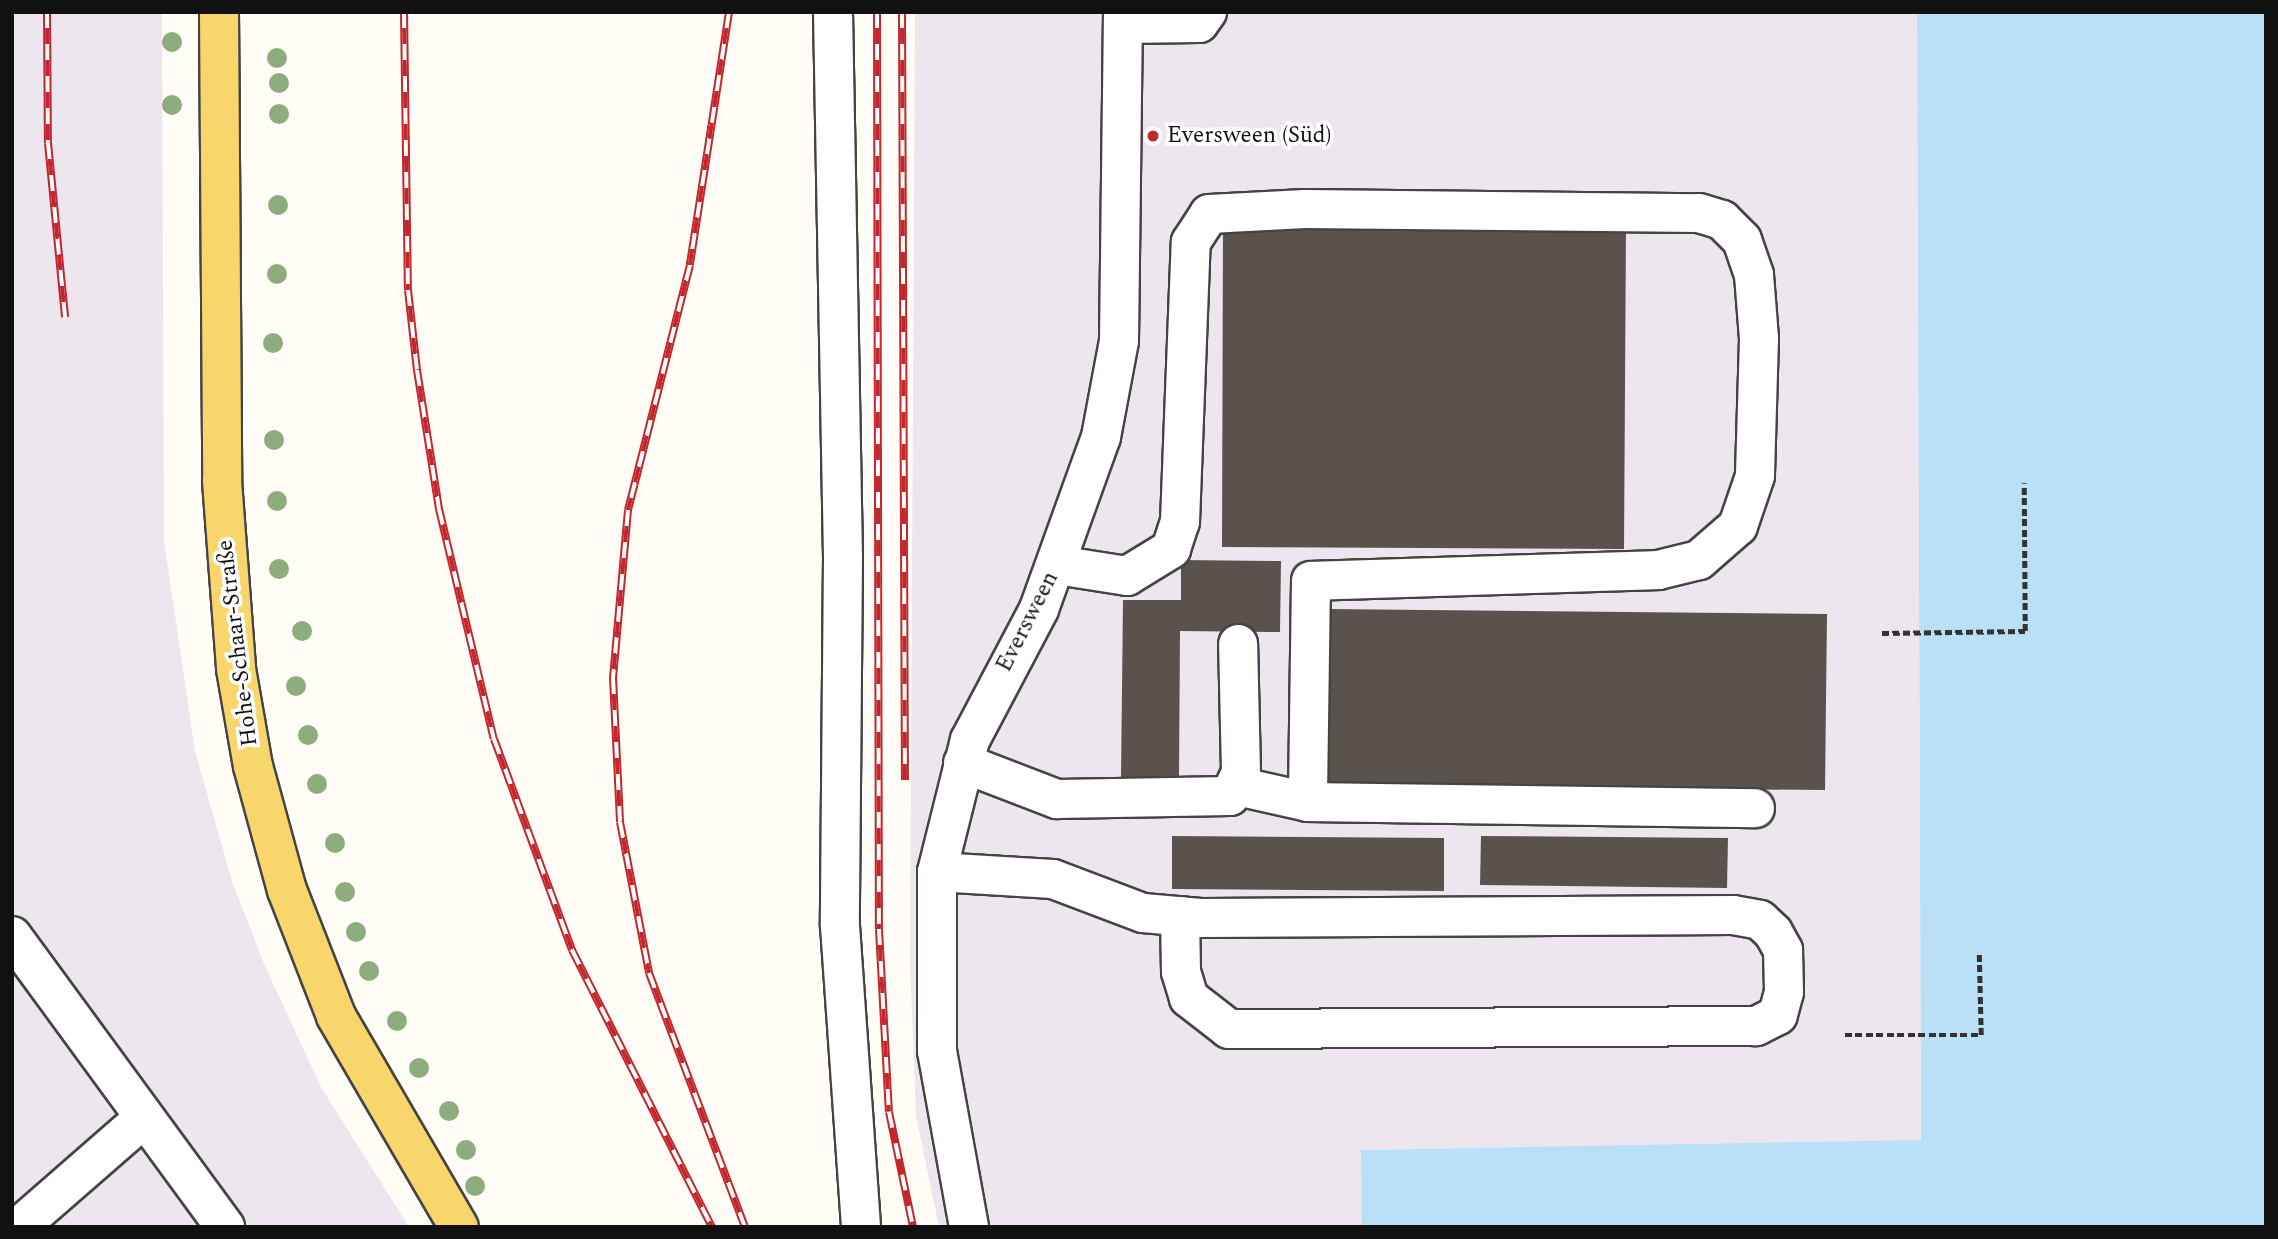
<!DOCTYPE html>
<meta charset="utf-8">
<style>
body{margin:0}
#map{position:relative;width:2278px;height:1239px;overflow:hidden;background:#fffdf5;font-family:Spectral,serif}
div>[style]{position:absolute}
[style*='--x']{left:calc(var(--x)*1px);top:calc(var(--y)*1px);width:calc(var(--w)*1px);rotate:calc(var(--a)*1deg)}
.industrial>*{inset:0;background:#eee6ef}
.water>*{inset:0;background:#b9e0f7}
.building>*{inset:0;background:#5a524d}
.path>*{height:4.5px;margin-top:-2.25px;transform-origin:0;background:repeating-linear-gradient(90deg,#333 0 7px,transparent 0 10.5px)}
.roads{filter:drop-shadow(2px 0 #444) drop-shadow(-2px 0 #444) drop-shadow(0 2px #444) drop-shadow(0 -2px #444)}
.minor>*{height:38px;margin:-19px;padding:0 19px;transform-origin:19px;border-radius:19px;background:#fff}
.major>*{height:38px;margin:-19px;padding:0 19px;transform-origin:19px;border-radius:19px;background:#f9d66b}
.rail>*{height:8px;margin-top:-4px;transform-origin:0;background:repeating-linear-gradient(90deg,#fff 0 16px,#c4262e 0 32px);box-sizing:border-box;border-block:2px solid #c4262e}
.trees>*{width:20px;height:20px;margin:-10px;border-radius:50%;background:#8dad7f}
.dots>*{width:19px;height:19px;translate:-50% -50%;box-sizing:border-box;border:4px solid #fff;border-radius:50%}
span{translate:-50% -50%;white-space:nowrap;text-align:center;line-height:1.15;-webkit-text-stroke:7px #fff;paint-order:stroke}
.poi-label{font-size:23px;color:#111}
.left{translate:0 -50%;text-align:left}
.street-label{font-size:23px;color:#111}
.frame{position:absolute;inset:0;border:14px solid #111;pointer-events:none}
</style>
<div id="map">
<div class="industrial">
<div style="clip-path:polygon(12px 12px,162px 12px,164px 540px,195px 751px,232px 881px,264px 964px,321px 1087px,409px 1227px,12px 1227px)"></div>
<div style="clip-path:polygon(915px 12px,1917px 12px,1921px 1141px,1362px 1150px,1362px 1227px,939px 1227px,916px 1116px,910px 963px)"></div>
</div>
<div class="water">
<div style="clip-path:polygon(1917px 12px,2266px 12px,2266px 1227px,1362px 1227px,1361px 1150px,1921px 1140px)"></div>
</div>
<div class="building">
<div style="clip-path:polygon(1223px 223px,1626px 225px,1624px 549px,1222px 547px)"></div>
<div style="clip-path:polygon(1181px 560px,1281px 561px,1280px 632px,1180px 631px,1179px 777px,1121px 777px,1123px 600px,1181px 600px)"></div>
<div style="clip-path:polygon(1328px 609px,1827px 614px,1825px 790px,1327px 786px)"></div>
<div style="clip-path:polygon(1172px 836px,1444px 838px,1444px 891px,1172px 889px)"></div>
<div style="clip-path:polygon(1481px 836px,1728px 838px,1727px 888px,1480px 885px)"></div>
</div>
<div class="path">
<div style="--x:1882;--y:633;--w:143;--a:-0.8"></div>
<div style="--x:2025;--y:631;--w:148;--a:-90.4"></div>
<div style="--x:1845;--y:1035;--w:136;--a:0"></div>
<div style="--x:1981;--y:1035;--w:82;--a:-91.4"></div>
</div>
<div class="roads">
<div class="minor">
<div style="--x:833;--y:12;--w:546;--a:88.95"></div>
<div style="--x:843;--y:558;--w:368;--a:90.5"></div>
<div style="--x:840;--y:926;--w:302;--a:86"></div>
<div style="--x:1123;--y:24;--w:76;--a:-0.8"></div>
<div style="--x:1199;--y:23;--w:14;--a:-54"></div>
<div style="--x:1057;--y:565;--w:71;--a:8.9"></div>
<div style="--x:1127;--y:576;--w:52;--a:-31.5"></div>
<div style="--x:1171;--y:549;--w:28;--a:-72"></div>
<div style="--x:1180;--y:522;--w:280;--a:-87.8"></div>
<div style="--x:1191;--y:242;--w:33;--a:-57"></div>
<div style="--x:1209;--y:214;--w:96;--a:-3"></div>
<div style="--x:1305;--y:209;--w:394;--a:0.6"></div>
<div style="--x:1699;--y:213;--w:24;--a:17"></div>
<div style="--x:1722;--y:220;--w:28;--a:45"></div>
<div style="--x:1742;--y:240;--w:37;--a:71"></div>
<div style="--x:1754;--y:275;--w:64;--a:85.5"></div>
<div style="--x:1759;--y:339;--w:137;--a:91.7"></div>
<div style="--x:1755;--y:476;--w:53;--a:108.8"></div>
<div style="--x:1738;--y:526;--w:52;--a:138.9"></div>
<div style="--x:1699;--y:560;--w:42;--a:166.3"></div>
<div style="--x:1658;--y:570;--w:347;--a:178.2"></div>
<div style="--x:1311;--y:581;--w:221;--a:90.8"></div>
<div style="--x:963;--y:763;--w:101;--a:21"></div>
<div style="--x:1057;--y:799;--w:173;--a:-1"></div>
<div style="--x:1230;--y:796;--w:26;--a:-65"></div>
<div style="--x:1241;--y:772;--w:128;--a:-91.3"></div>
<div style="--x:1237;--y:786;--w:73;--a:12.7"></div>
<div style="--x:1308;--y:802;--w:447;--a:0.8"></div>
<div style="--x:937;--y:872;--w:116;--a:3.5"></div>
<div style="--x:1053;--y:879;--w:96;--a:20.7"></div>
<div style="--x:1143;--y:913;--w:58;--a:4.9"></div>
<div style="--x:1201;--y:918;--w:532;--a:-0.32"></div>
<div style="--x:1733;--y:915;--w:27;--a:10"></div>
<div style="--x:1760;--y:920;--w:18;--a:43"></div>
<div style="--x:1773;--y:932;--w:21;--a:61"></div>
<div style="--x:1783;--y:950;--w:42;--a:88.6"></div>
<div style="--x:1784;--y:992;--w:24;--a:105"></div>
<div style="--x:1778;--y:1015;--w:25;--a:153"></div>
<div style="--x:1756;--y:1026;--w:527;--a:179.67"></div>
<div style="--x:1229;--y:1029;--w:51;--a:-142.2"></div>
<div style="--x:1189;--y:998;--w:27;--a:-107"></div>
<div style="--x:1181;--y:972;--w:56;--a:-91"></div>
<div style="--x:12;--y:936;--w:361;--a:53.8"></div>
<div style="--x:19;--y:1227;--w:166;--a:-41.1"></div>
<div style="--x:969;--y:1227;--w:179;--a:-100.3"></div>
<div style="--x:937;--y:1051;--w:179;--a:-90"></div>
<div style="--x:937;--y:872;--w:136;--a:-76"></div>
<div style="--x:970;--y:740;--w:148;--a:-62.2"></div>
<div style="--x:1039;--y:609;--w:183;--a:-70.2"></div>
<div style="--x:1101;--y:437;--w:98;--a:-79.4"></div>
<div style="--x:1119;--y:341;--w:329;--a:-89.3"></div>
</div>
<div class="major">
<div style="--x:219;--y:12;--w:469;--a:89.6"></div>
<div style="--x:222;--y:481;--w:189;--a:85.7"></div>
<div style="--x:236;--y:669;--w:98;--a:80.1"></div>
<div style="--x:253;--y:766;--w:129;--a:74.7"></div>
<div style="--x:287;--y:890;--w:135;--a:68.7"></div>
<div style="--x:336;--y:1016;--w:244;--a:59.8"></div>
</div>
</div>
<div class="rail">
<div style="--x:47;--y:12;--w:131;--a:89.6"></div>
<div style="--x:48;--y:143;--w:175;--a:84.4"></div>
<div style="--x:404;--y:12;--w:278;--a:89.2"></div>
<div style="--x:408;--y:290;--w:81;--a:83.6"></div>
<div style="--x:417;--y:370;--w:141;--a:81"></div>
<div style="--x:439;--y:509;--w:236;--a:76.6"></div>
<div style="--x:494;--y:739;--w:225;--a:69.7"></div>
<div style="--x:572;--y:950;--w:310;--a:63.2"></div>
<div style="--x:729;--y:12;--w:256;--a:98.8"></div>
<div style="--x:690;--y:265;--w:253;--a:104.2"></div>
<div style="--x:628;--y:510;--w:169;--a:95.1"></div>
<div style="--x:613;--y:678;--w:144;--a:87.2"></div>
<div style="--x:620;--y:822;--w:154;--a:79.1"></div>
<div style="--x:649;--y:973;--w:272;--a:69.3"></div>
<div style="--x:877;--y:12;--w:917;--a:89.88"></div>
<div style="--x:879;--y:929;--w:183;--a:86.9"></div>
<div style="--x:889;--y:1112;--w:117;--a:78.2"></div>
<div style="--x:902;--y:12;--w:768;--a:89.78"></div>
</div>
<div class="trees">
<div style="left:172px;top:42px"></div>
<div style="left:277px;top:58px"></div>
<div style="left:279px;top:83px"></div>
<div style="left:172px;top:105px"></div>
<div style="left:279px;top:114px"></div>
<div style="left:278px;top:205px"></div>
<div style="left:277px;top:274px"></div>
<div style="left:273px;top:343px"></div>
<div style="left:274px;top:440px"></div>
<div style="left:277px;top:501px"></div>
<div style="left:279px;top:569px"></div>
<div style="left:302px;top:631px"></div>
<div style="left:296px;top:686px"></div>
<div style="left:308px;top:735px"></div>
<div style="left:317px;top:784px"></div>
<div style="left:335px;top:843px"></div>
<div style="left:345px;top:892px"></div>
<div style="left:356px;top:932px"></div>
<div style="left:369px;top:971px"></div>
<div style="left:397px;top:1021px"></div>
<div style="left:419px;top:1068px"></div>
<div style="left:449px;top:1111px"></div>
<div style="left:466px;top:1150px"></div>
<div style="left:475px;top:1186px"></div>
</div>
<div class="dots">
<div style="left:1153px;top:136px;background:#c4262e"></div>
</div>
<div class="poi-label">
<span class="left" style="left:1167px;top:136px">Eversween (Süd)</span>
</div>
<div class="street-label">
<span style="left:1028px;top:622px;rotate:-63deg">Eversween</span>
<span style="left:238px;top:643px;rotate:-97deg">Hohe-Schaar-Straße</span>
</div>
<div class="frame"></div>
</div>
